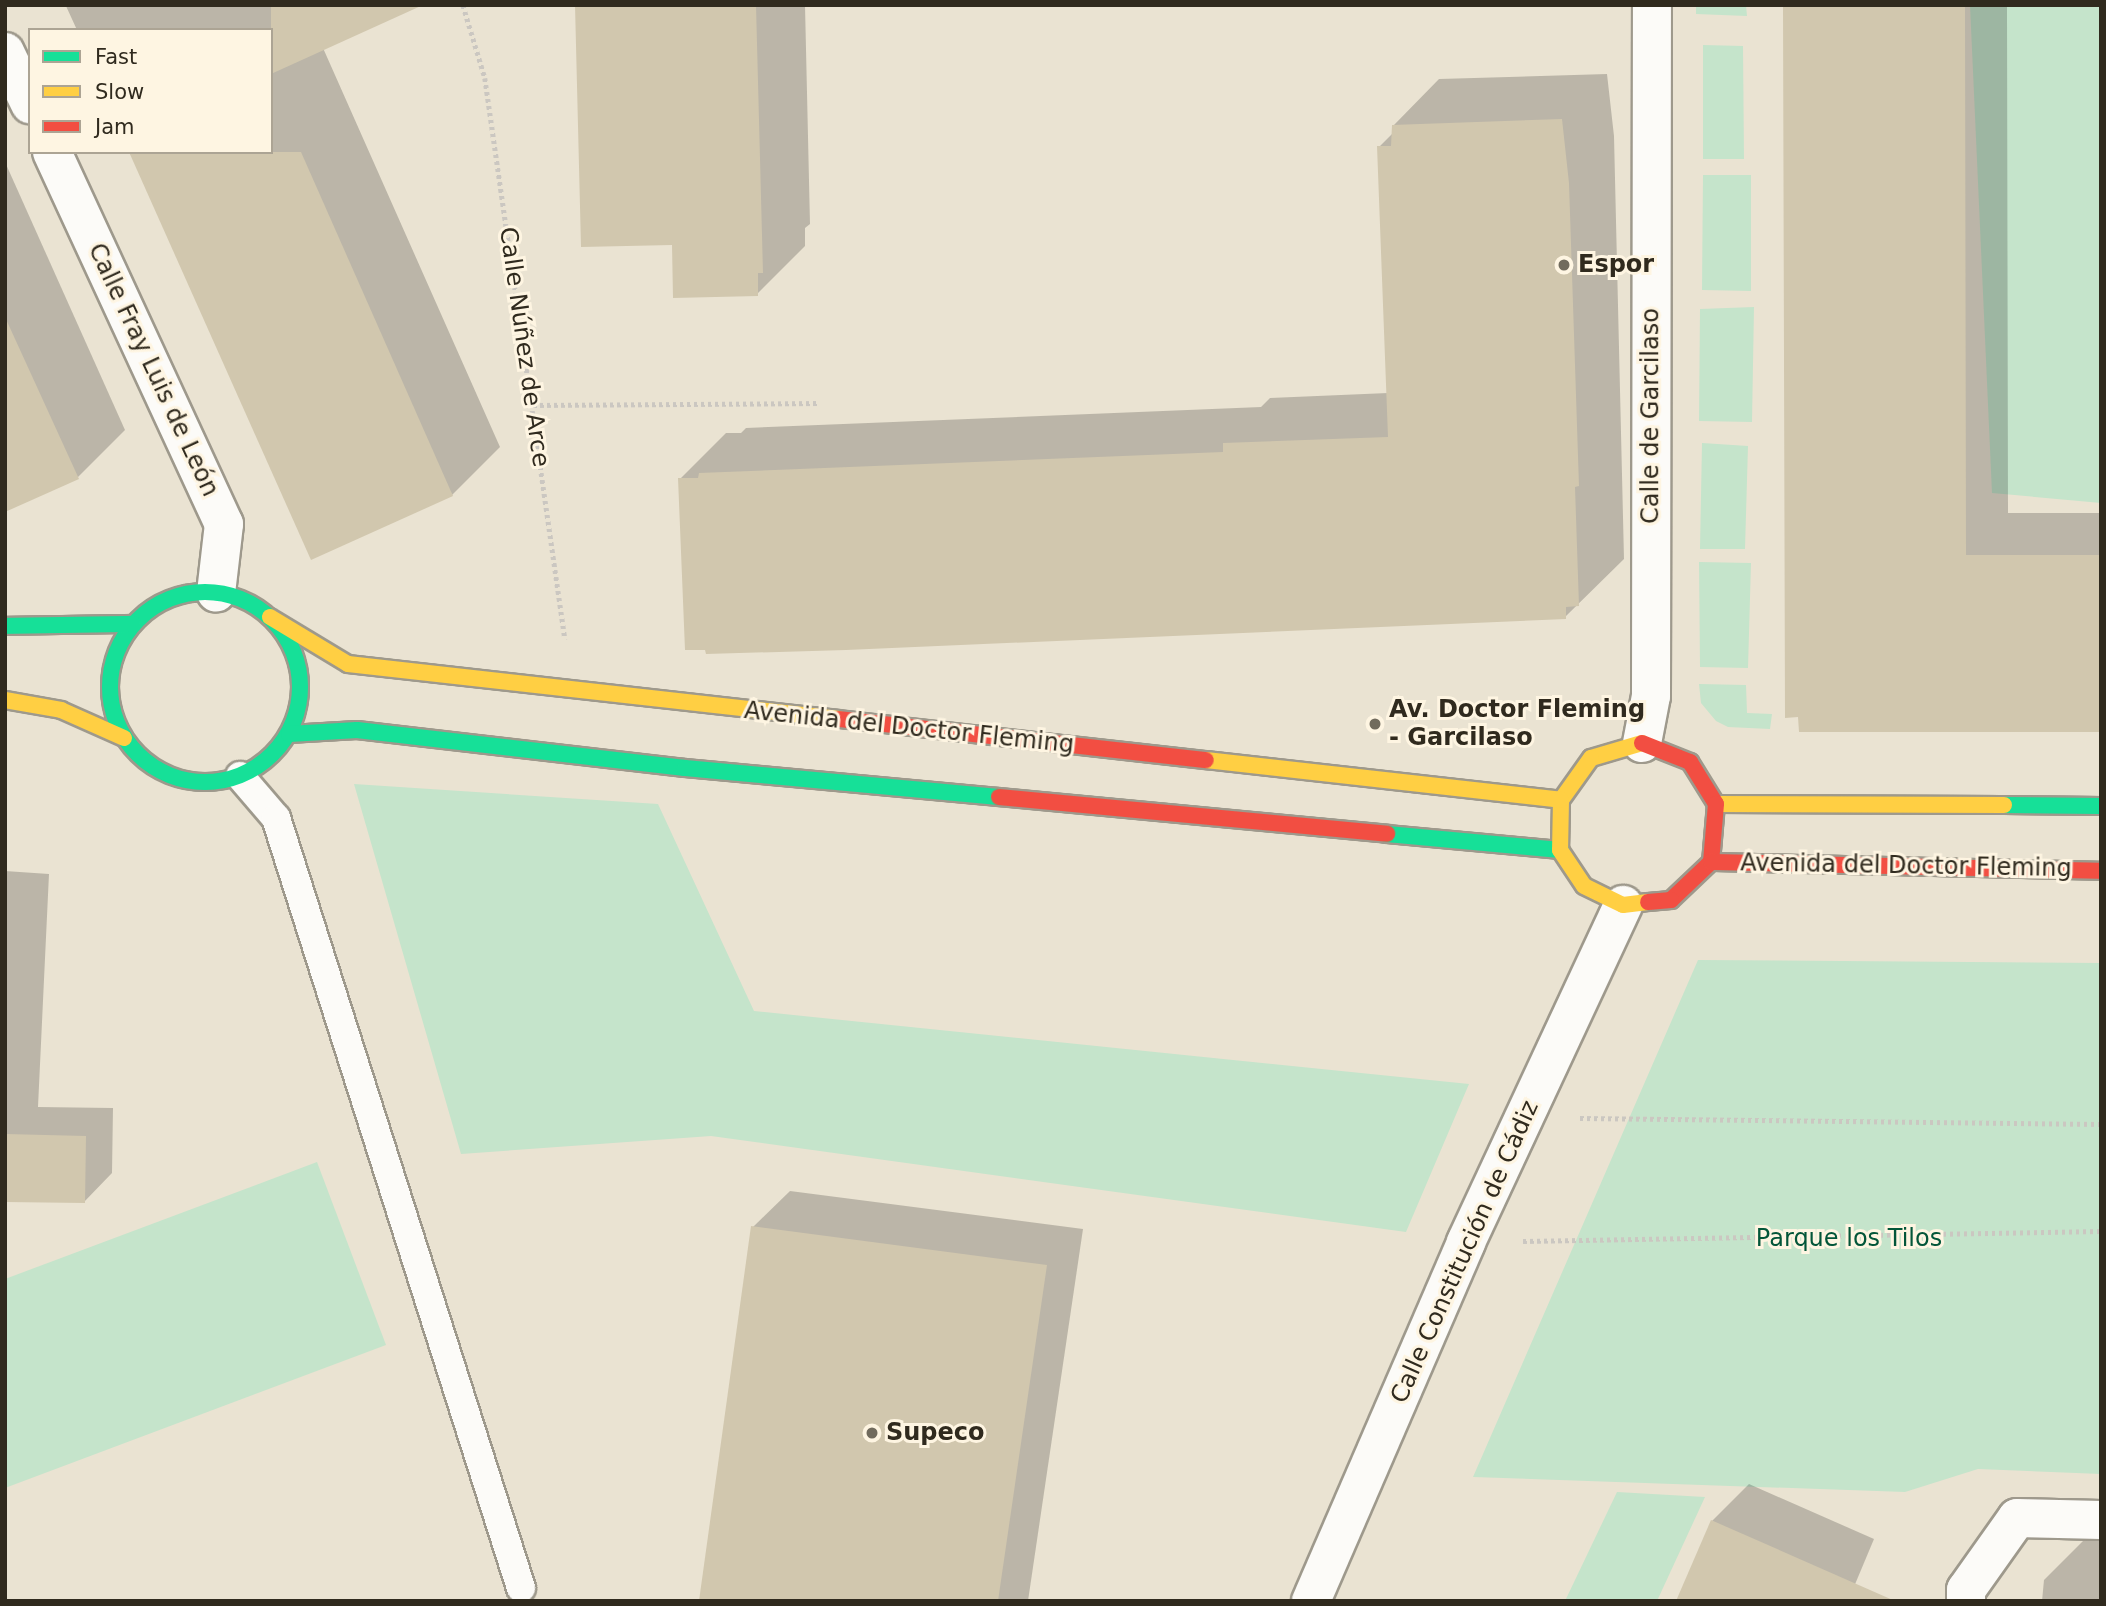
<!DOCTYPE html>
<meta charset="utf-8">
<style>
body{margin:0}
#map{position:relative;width:2106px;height:1606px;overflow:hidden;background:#eae3d2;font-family:"DejaVu Sans",sans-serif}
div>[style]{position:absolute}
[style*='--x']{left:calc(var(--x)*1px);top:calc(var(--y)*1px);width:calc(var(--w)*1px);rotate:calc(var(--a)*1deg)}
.green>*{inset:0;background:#c5e4cb}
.shadow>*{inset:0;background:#0003}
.building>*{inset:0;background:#d1c7ae}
.path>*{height:4.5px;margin-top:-2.25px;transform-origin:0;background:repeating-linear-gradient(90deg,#cbc7c1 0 3.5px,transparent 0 7px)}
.roads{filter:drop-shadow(2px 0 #9e998c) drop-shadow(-2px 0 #9e998c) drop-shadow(0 2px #9e998c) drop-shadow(0 -2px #9e998c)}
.lane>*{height:28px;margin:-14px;padding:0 14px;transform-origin:14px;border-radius:14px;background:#fcfbf8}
.street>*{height:38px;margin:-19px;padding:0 19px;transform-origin:19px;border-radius:19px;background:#fcfbf8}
.fast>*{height:16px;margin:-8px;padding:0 8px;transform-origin:8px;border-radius:8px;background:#16e098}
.fast>.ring{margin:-8px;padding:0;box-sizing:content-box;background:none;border:16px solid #16e098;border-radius:50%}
.slow>*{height:16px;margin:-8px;padding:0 8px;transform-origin:8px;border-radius:8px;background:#ffcf43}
.jam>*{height:16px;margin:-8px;padding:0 8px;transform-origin:8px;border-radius:8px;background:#f24e42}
.dots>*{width:19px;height:19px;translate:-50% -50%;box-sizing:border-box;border:4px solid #fef5e2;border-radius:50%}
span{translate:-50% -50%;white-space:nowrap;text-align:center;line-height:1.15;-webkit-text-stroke:6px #fef5e2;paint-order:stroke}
.poi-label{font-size:24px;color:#302a1e;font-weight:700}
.left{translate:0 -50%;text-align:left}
.street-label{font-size:24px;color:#302a1e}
.park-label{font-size:24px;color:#035639}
.frame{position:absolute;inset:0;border:7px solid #302a1e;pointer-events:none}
.legend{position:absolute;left:28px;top:28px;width:245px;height:126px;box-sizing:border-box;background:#fef5e2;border:2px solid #aca494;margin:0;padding:9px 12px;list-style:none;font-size:21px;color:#302a1e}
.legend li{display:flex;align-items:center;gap:14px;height:35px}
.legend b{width:35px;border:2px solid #aca494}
</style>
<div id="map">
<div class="green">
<div style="clip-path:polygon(1696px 5px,1746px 5px,1747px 16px,1696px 14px)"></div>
<div style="clip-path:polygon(1970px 5px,2101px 5px,2101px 503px,1992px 493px)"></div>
<div style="clip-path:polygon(1703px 45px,1743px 46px,1744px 159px,1703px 159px)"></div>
<div style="clip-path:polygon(1703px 175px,1751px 175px,1751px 291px,1702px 290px)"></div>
<div style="clip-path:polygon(1754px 307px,1752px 422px,1699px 421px,1700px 309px)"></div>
<div style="clip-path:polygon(1702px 443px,1748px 446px,1745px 549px,1700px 549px)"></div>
<div style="clip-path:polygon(1699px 562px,1751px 563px,1748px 668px,1700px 667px)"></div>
<div style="clip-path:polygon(1699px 684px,1746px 685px,1747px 713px,1772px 714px,1770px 729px,1728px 727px,1716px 721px,1701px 703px)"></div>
<div style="clip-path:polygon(354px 784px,658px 804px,754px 1011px,1469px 1084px,1406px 1232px,711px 1136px,461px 1154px)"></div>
<div style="clip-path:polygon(1698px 960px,2101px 963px,2101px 1474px,1978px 1469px,1905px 1492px,1473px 1477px)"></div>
<div style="clip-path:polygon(317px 1162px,386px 1345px,5px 1488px,5px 1279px)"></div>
<div style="clip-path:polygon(1617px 1492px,1705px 1497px,1657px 1601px,1565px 1601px)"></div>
</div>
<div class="shadow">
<div style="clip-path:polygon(411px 5px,323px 48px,500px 447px,452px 495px,271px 152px,271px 30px,77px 30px,66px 6px)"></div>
<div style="clip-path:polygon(576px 5px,805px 5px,810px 224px,805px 228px,805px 246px,757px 294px,673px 243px)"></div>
<div style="clip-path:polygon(1785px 5px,2007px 5px,2008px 513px,2101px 513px,2101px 730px,1800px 730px)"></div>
<div style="clip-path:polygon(1607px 74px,1614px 136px,1624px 559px,1565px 617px,706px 648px,680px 479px,726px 433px,741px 433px,746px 428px,1261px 407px,1270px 398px,1388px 393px,1379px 147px,1393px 133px,1394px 125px,1439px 79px)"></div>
<div style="clip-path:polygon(5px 162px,125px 430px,78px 477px,5px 510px)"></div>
<div style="clip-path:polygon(5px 871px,49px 874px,38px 1107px,113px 1108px,112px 1173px,84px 1202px,5px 1200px)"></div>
<div style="clip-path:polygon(790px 1191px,1083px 1229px,1028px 1601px,701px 1601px,753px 1227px)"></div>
<div style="clip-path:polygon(1749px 1484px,1874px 1539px,1848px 1601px,1712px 1521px)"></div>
<div style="clip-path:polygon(2092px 1532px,2101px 1532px,2101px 1601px,2042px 1601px,2044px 1580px)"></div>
</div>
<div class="building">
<div style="clip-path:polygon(271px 5px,423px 5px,271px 74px)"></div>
<div style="clip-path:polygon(575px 5px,756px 5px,763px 273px,758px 273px,758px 296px,673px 298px,672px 245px,581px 247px)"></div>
<div style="clip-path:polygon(1783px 5px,1965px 5px,1966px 555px,2101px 555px,2101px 732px,1799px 732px,1798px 717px,1785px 718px)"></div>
<div style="clip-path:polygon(1562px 119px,1569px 183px,1579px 486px,1575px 487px,1579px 606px,1566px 607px,1566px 619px,846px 650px,706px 654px,705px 650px,685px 650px,678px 478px,698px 478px,699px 473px,1223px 452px,1223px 443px,1388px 437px,1377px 146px,1391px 146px,1392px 125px)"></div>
<div style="clip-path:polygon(129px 152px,301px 152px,453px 496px,311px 560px)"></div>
<div style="clip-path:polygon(5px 317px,79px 479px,5px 512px)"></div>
<div style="clip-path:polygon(5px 1134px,86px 1136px,85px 1203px,5px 1202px)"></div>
<div style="clip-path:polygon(751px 1226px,1047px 1265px,998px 1601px,699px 1601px)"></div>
<div style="clip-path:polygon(1711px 1520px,1895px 1601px,1676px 1601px)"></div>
</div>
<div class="path">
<div style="--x:463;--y:5;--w:76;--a:73.2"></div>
<div style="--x:485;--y:78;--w:567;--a:81.88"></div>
<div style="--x:533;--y:405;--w:287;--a:-0.4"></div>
<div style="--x:1580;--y:1118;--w:521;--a:0.66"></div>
<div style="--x:1523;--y:1241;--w:578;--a:-0.99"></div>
</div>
<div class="roads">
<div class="lane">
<div style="--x:240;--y:776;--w:55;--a:49.4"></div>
<div style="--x:276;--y:818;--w:808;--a:72.35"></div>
</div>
<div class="street">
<div style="--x:5;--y:52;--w:58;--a:64.3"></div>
<div style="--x:52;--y:152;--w:410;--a:65.2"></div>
<div style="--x:224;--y:524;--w:69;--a:96.6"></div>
<div style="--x:1642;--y:743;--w:48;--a:-79.2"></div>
<div style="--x:1651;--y:696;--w:691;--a:-89.92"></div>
<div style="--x:1311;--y:1601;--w:391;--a:-66.6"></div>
<div style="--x:1466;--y:1242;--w:372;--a:-65"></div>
<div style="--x:1966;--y:1601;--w:11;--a:-90"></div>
<div style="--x:1966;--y:1590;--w:88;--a:-54.7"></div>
<div style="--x:2017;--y:1518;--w:84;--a:1.4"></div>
</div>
<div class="fast">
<div class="ring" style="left:110px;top:592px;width:174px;height:174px"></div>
<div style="--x:5;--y:626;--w:128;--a:-0.9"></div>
<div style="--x:289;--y:734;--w:68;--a:-3.4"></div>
<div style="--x:357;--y:730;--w:330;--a:6.6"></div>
<div style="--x:685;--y:768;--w:315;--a:5.3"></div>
<div style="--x:2004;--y:805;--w:97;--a:0.6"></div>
<div style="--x:1387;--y:834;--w:174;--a:5.3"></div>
</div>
<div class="slow">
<div style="--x:270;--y:617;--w:91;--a:31.1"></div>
<div style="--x:348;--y:664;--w:494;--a:6.4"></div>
<div style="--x:5;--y:700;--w:57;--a:10.1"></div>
<div style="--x:61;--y:710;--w:69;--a:24"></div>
<div style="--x:1642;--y:743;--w:53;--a:163.6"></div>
<div style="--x:1591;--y:758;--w:52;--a:125.5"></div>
<div style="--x:1561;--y:800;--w:50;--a:91.1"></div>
<div style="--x:1560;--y:850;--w:43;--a:56.3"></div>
<div style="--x:1584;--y:886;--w:43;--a:26"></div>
<div style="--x:1623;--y:905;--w:25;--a:-7"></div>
<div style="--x:1206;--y:760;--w:357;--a:6.4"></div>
<div style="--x:1716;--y:804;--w:288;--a:0.2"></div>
</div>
<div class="jam">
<div style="--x:839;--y:719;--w:369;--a:6.4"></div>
<div style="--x:1642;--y:743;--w:52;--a:21.6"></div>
<div style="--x:1690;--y:762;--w:49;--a:58.2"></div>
<div style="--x:1716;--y:804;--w:58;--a:94.9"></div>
<div style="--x:1711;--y:862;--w:55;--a:136.5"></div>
<div style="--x:1671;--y:900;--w:23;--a:175"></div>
<div style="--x:999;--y:797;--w:390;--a:5.4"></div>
<div style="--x:1711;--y:862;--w:390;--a:1.3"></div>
</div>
</div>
<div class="dots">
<div style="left:1564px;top:265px;background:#716b5d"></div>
<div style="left:1375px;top:724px;background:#716b5d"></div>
<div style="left:872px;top:1433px;background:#716b5d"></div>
</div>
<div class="poi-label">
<span class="left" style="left:1578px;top:265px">Espor</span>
<span class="left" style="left:1389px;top:724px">Av. Doctor Fleming<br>- Garcilaso</span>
<span class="left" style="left:886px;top:1433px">Supeco</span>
</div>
<div class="street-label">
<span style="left:524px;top:347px;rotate:82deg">Calle Núñez de Arce</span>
<span style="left:153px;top:370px;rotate:65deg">Calle Fray Luis de León</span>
<span style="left:1651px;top:416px;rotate:-90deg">Calle de Garcilaso</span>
<span style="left:909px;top:728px;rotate:6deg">Avenida del Doctor Fleming</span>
<span style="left:1906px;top:866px;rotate:1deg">Avenida del Doctor Fleming</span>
<span style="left:1465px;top:1252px;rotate:-66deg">Calle Constitución de Cádiz</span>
</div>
<div class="park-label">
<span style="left:1849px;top:1239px">Parque los Tilos</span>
</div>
<div class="frame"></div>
<ul class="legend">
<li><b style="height:9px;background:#16e098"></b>Fast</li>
<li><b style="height:9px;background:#ffcf43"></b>Slow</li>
<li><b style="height:9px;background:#f24e42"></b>Jam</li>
</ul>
</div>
